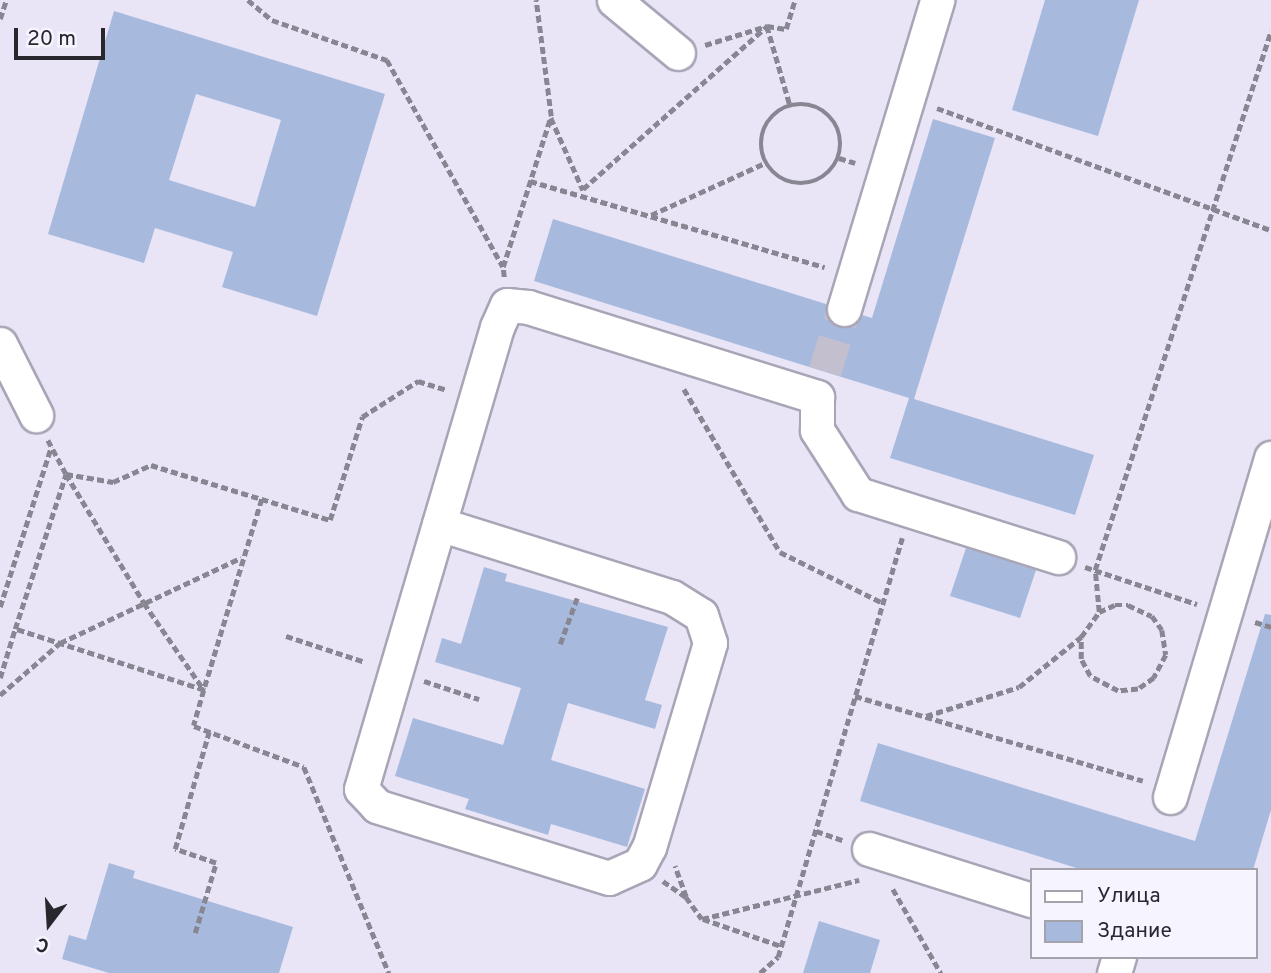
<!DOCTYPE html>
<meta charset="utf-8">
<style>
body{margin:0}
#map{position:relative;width:1271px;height:973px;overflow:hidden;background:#e9e5f7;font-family:Overpass,sans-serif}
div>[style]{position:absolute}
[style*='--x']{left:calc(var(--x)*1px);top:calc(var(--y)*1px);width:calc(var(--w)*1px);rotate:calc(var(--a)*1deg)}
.building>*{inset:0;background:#a7bade}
.minor-tunnel>*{height:33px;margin-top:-16.5px;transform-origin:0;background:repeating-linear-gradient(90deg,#c3bfcf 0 33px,transparent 0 50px)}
.path>*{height:4.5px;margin-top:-2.25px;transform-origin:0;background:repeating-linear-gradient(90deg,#898693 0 7px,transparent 0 10.5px)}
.path>.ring{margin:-2.25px;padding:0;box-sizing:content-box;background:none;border:4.5px solid #898693;border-radius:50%}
.roads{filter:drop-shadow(2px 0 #a8a5b6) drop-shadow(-2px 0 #a8a5b6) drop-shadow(0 2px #a8a5b6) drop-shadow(0 -2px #a8a5b6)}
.minor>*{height:33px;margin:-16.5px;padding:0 16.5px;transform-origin:16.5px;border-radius:16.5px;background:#fff}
span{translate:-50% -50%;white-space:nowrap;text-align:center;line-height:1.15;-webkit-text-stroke:6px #f6f4ff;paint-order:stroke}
.legend{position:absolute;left:1030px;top:868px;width:228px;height:91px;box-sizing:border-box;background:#f6f4ff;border:2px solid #a4a2ab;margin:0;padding:9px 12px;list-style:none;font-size:21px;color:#29272e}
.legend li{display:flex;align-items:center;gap:14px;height:35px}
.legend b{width:35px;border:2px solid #a4a2ab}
.north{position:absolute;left:14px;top:889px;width:70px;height:70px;-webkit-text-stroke:5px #f6f4ff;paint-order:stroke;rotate:197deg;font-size:19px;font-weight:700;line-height:28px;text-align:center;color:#29272e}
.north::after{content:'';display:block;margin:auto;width:24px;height:32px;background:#29272e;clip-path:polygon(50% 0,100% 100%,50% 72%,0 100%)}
.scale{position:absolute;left:14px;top:28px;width:91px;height:32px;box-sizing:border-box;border:4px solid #29272e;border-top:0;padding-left:9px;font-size:21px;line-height:24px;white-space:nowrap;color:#29272e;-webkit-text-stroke:5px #f6f4ff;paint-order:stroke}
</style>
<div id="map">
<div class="building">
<div style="clip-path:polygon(1045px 0,1139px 0,1098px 136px,1012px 110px)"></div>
<div style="clip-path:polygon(evenodd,114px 11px,385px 94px,317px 316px,222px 287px,233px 252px,155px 228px,144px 263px,48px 234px,114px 11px,196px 94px,281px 120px,255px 207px,169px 180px,196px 94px)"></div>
<div style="clip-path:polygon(933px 119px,995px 138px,914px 399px,1094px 455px,1075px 515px,890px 458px,909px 398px,534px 281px,553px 219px,826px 304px,831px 323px,849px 327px,862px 315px,872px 318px)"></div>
<div style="clip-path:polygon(966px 548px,1036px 570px,1020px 618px,950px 596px)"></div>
<div style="clip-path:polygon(484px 567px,507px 574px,505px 581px,668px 627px,645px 700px,662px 705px,655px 729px,568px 703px,551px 760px,645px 789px,627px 847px,551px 824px,548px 835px,465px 809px,469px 799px,395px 776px,413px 718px,503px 745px,521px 688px,435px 662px,442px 638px,461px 644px)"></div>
<div style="clip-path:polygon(1265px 614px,1271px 615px,1271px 810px,1253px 870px,1083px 870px,860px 801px,878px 743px,1195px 841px)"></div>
<div style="clip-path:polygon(109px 863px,135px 871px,133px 878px,293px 927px,279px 973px,109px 973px,62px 959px,69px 935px,86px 940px)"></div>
<div style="clip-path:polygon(819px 921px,880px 940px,870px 973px,803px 973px)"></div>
</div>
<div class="minor-tunnel">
<div style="--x:825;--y:371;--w:65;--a:-73"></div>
</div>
<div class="path">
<div style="--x:248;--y:0;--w:31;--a:40"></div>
<div style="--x:272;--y:20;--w:122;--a:19.2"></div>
<div style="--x:387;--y:60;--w:237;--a:60.7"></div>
<div style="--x:0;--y:19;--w:20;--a:-72"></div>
<div style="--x:705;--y:45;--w:65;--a:-17"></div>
<div style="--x:767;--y:26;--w:19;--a:9"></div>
<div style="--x:786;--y:29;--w:30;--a:-73"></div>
<div class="ring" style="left:761px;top:104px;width:75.5px;height:75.5px"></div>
<div style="--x:937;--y:108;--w:356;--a:20.1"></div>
<div style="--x:551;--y:118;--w:79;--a:66"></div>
<div style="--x:839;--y:158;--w:17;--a:17"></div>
<div style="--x:530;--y:181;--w:307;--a:16.3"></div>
<div style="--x:583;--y:189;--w:246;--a:-41.5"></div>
<div style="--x:767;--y:26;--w:82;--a:73.8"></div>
<div style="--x:651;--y:215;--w:125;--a:-24.5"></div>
<div style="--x:504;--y:277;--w:10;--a:-96"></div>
<div style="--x:503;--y:267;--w:158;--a:-72.4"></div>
<div style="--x:551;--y:116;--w:117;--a:-97.4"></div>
<div style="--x:684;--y:389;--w:189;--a:59.5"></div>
<div style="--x:780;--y:552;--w:115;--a:26.3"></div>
<div style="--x:48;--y:440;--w:38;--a:62"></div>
<div style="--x:66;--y:474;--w:48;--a:9.7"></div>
<div style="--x:113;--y:482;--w:42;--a:-24.1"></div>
<div style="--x:151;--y:465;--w:187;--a:17.1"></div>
<div style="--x:330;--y:520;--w:108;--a:-72.7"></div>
<div style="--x:362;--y:417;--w:67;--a:-32.7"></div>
<div style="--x:418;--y:381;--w:31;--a:17"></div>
<div style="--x:262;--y:499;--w:200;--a:106.9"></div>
<div style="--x:204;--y:690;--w:199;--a:-162.1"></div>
<div style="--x:15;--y:629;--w:163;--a:-71.8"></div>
<div style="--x:66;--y:474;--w:151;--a:58.8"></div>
<div style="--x:144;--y:603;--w:106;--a:55.4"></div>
<div style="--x:204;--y:690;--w:37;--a:106"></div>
<div style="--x:194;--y:726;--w:117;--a:20.4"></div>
<div style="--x:304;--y:767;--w:223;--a:67.6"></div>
<div style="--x:1085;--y:567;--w:118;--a:18.3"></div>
<div style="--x:0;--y:607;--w:168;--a:-72.3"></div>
<div style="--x:1099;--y:612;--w:42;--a:-95.4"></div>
<div style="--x:1095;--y:570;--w:567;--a:-71.92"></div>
<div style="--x:1255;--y:622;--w:17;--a:17"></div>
<div style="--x:286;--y:636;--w:83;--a:18.2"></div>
<div style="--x:560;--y:644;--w:49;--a:-69.7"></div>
<div style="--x:0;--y:678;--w:51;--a:-73"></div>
<div style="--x:424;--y:681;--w:58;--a:18.1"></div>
<div style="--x:0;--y:695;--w:79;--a:-40.9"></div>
<div style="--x:60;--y:643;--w:200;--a:-25.2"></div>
<div style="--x:855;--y:696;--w:300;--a:16.4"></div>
<div style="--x:926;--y:716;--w:97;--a:-17.3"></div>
<div style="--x:1019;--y:687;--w:80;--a:-38.9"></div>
<div style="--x:1081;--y:637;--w:31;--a:-54"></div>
<div style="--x:1099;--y:612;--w:17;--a:-24"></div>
<div style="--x:1115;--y:605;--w:13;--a:0"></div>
<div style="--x:1128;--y:605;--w:26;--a:25"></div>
<div style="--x:1152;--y:616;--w:17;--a:54"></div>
<div style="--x:1162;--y:630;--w:25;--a:81"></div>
<div style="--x:1166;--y:655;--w:26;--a:118"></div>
<div style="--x:1154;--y:678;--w:19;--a:145"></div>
<div style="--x:1138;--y:689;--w:20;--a:174"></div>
<div style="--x:1118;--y:691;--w:32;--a:-152"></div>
<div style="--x:1090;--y:676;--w:19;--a:-118"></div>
<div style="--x:1081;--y:659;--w:22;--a:-90"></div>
<div style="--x:816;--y:831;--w:28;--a:19"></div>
<div style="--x:663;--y:881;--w:28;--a:35"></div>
<div style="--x:686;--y:897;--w:33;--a:-110"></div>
<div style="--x:893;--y:889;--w:97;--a:60.3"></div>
<div style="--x:686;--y:897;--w:27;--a:54"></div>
<div style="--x:702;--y:919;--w:162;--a:-14"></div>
<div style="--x:703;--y:919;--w:83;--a:19.1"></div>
<div style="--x:195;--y:933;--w:73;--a:-73.3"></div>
<div style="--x:216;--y:863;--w:43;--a:-161.1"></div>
<div style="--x:175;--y:849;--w:122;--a:-73.8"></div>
<div style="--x:760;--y:973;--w:24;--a:-42"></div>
<div style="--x:778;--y:957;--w:437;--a:-73.5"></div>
</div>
<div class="roads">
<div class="minor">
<div style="--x:614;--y:0;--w:83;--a:39.6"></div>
<div style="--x:844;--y:309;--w:323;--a:-73.2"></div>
<div style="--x:0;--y:344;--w:80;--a:63.1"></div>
<div style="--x:439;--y:524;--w:244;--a:17.4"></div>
<div style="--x:672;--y:597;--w:34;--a:32"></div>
<div style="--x:701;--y:615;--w:29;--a:72"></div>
<div style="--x:710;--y:643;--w:213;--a:106.6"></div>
<div style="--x:649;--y:847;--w:19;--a:118"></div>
<div style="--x:640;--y:864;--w:34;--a:156"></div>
<div style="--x:609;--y:878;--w:243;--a:-162.8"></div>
<div style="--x:377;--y:806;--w:23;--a:-133"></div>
<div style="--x:361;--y:789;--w:482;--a:-73.6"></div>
<div style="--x:497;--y:327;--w:24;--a:-66"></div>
<div style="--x:507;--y:305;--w:21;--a:5"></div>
<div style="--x:528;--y:307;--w:303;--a:17.3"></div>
<div style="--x:817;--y:397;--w:33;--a:90"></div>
<div style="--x:817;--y:430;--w:76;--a:57.4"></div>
<div style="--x:858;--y:494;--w:210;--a:17.5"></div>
<div style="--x:1170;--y:797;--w:354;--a:-73.4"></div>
<div style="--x:869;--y:849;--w:170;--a:17.5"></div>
<div style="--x:1114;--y:973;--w:17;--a:-73"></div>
</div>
</div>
<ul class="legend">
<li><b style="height:9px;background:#fff"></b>Улица</li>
<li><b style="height:19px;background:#a7bade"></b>Здание</li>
</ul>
<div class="north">С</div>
<div class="scale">20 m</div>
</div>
